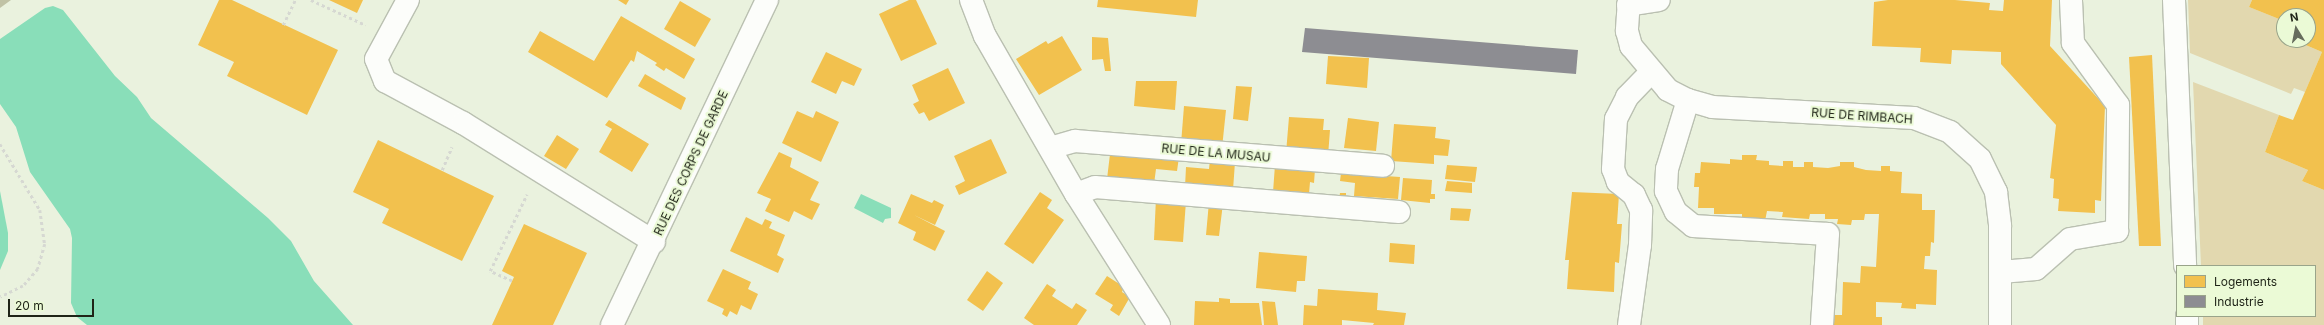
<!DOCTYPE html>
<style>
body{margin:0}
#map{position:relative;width:2324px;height:325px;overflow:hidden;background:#eaf2de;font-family:Inter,sans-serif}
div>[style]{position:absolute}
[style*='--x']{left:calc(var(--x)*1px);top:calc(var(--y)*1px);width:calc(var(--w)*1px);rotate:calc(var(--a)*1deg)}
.green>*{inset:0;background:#e2d8af}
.water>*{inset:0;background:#89deb9}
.homes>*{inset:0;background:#f2c14e}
.industry>*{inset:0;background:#8d8d92}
.building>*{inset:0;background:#c0c2a5}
.path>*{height:2.5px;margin-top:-1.25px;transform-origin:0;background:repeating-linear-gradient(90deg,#d6d8d2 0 3px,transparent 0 6px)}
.roads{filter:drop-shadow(1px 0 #bac0b1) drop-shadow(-1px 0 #bac0b1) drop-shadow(0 1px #bac0b1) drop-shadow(0 -1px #bac0b1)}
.minor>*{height:22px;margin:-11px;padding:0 11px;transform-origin:11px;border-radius:11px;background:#fcfdfa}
span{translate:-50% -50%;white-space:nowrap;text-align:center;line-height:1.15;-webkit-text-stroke:4px #ebfad6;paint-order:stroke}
.street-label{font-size:12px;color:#1f2417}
.legend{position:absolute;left:2176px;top:265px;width:140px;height:52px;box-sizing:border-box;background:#ebfad6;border:1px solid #99a48a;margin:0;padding:5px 7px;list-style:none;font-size:12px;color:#1f2417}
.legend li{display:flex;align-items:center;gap:8px;height:20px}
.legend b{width:20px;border:1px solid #99a48a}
.north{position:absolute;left:2276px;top:8px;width:40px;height:40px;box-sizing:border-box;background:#ebfad6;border:1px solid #99a48a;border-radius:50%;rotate:350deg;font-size:11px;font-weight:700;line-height:16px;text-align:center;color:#1f2417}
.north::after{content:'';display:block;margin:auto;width:14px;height:18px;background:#666c5d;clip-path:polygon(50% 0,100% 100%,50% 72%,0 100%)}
.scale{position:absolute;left:8px;top:299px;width:86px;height:18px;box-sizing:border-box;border:2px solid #1f2417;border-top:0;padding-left:5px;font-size:12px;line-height:14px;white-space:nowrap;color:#1f2417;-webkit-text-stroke:3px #ebfad6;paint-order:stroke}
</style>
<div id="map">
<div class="green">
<div style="clip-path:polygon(2188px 0,2252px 0,2249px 7px,2284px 21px,2284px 40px,2294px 40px,2322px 52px,2305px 92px,2294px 88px,2291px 94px,2190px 53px)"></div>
<div style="clip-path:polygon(2193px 82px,2279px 115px,2265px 152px,2308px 170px,2302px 181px,2324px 190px,2324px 325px,2203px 325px,2203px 316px,2315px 316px,2315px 266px,2201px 266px)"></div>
</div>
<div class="water">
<div style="clip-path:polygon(53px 6px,63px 10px,115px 76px,137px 97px,151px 118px,268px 218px,291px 241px,314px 281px,353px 325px,87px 325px,77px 317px,71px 303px,72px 238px,70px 229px,30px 172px,16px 127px,0 104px,0 39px,45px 8px)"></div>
<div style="clip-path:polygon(0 191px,8px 233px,8px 251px,0 270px)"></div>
<div style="clip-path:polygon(861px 194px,891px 208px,891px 218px,885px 219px,883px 223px,854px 208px)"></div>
</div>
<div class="homes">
<div style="clip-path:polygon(219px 0,232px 0,338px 50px,307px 115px,227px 76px,234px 62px,198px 45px)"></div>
<div style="clip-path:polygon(329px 0,363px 0,357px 13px)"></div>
<div style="clip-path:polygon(618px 0,629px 0,626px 5px)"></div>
<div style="clip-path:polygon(909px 0,916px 0,937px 44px,901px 61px,879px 14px)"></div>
<div style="clip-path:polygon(1098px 0,1198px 0,1196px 17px,1097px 7px)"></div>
<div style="clip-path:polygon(1888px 0,1955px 0,1990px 3px,1989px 10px,2003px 11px,2004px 0,2052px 0,2050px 46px,2105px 106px,2101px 201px,2095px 200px,2095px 213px,2058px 211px,2059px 199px,2053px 198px,2054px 179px,2050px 178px,2056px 125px,2001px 64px,2001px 52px,1952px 50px,1951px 64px,1920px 62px,1921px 48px,1872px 46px,1874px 2px)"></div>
<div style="clip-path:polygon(2252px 0,2324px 0,2324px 190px,2302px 181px,2308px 170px,2265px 152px,2279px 115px,2293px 120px,2322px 52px,2294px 40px,2308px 40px,2308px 16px,2284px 16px,2284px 21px,2249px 7px)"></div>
<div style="clip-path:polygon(680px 1px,711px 19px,695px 47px,664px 29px)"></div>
<div style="clip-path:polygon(621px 16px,695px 59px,684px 79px,666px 68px,664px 71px,655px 65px,657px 63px,637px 51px,634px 62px,631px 60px,607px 98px,528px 52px,540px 31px,594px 61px)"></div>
<div style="clip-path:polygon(1062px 36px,1082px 70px,1039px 95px,1016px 59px,1046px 41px,1048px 44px)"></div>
<div style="clip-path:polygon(1092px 37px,1108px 38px,1111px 71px,1105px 71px,1103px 59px,1092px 60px)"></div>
<div style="clip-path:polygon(826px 52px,862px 69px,854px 86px,842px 81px,836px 94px,811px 82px)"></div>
<div style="clip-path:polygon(2152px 55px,2161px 246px,2139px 246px,2129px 57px)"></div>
<div style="clip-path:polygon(1328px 56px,1369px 58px,1367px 88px,1326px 84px)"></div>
<div style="clip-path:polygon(948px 68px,965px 103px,929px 121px,924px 112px,919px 114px,913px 104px,919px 101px,912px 85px)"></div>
<div style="clip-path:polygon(645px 74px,686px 98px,681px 110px,638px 86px)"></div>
<div style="clip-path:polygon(1136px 81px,1177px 81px,1175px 110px,1134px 106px)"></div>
<div style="clip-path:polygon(1236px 86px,1252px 87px,1248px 121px,1233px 119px)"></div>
<div style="clip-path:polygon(1184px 106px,1226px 110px,1222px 148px,1181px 144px)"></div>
<div style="clip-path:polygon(797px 111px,813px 118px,816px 111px,839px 122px,821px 162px,782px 143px)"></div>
<div style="clip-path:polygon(1289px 117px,1324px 119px,1323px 130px,1330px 130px,1328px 156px,1286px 153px)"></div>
<div style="clip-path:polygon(1348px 118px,1379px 122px,1376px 151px,1344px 148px)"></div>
<div style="clip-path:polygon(609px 120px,649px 144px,632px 172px,599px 152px,612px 129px,605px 125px)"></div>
<div style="clip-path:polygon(1394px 124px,1436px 127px,1435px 138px,1450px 140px,1448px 156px,1434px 155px,1434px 164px,1391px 161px)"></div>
<div style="clip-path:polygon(557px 135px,579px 149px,566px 169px,544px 156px)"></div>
<div style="clip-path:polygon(991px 139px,1007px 173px,959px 195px,955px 186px,965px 181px,954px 156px)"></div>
<div style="clip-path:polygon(378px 140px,494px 196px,462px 261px,382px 223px,389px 209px,353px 192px)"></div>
<div style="clip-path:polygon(779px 152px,792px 158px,790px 167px,819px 182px,810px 200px,820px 204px,812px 220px,794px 211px,789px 222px,765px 211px,771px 199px,757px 193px)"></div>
<div style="clip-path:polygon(1110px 154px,1179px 157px,1177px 171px,1156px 169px,1154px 184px,1107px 179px)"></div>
<div style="clip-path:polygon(1742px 155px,1757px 155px,1756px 160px,1769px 161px,1769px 165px,1783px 166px,1783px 161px,1793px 161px,1793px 167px,1804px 167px,1804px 162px,1813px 162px,1813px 167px,1828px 168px,1840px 166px,1840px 162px,1854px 162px,1854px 167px,1866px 170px,1881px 171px,1881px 166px,1890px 166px,1890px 171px,1902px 172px,1901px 193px,1922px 194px,1922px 210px,1935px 210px,1934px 243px,1931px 242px,1930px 256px,1925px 256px,1924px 269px,1937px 270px,1936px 305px,1916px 304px,1916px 309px,1901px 308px,1902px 303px,1876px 302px,1876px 317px,1882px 317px,1882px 325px,1834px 325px,1834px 315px,1842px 315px,1843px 282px,1860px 283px,1861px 266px,1876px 267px,1879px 214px,1865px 214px,1864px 220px,1852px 220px,1851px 225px,1837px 224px,1838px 219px,1825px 219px,1825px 214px,1810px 214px,1809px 219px,1782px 217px,1783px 212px,1767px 211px,1765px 221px,1742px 220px,1742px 214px,1714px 214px,1714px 208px,1698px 208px,1699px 187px,1694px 187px,1695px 173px,1700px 173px,1701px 162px,1730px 164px,1730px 159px,1742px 160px)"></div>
<div style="clip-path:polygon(1210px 159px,1235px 162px,1233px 190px,1185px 187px,1186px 167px,1209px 169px)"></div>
<div style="clip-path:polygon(1275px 165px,1315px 169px,1314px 183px,1310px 182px,1309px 194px,1273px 192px)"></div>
<div style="clip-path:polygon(1447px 165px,1477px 167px,1475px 182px,1445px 179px)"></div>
<div style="clip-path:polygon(1341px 173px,1400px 177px,1398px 199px,1354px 196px,1355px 183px,1340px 181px)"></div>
<div style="clip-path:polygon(1403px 178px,1432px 180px,1431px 194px,1435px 194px,1435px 199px,1430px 199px,1430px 203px,1401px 200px)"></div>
<div style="clip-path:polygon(1447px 181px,1472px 183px,1472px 193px,1445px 191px)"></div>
<div style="clip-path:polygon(1040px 192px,1052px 200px,1047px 208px,1064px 220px,1033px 264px,1004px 244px)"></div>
<div style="clip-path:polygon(1572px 192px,1619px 194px,1617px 224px,1622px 224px,1619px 263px,1615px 262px,1614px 292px,1567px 289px,1569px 260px,1565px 260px)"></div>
<div style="clip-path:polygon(1340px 193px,1346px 193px,1346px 199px,1339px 199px)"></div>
<div style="clip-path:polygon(911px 194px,932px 203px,934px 200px,944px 205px,935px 225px,914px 215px,945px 231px,935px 251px,913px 240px,916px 232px,898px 223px)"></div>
<div style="clip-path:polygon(1156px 198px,1186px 201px,1183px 242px,1154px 240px)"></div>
<div style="clip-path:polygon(1209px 202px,1223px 203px,1219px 236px,1206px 235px)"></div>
<div style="clip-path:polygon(1451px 208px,1471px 209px,1469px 221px,1450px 220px)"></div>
<div style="clip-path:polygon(746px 217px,762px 225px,765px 219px,772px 222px,769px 228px,785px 235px,777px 255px,784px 259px,778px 273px,730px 251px)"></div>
<div style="clip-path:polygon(524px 224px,587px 253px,553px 325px,492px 325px,514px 277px,502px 271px)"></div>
<div style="clip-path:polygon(1390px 243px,1415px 245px,1414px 264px,1389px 262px)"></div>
<div style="clip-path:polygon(1259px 252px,1307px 256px,1305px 281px,1297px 281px,1296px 292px,1256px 288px)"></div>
<div style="clip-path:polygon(723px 269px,751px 282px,748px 289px,758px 294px,751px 310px,741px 305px,737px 315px,730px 311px,727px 317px,722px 314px,724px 309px,707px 301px)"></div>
<div style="clip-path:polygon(987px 271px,1003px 283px,983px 311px,967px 300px)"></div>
<div style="clip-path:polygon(1107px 276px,1124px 287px,1122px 292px,1130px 297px,1119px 316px,1110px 310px,1113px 305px,1095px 294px)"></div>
<div style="clip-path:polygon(1047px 284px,1056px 290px,1052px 296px,1072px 309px,1076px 303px,1087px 310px,1077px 325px,1034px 325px,1024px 318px)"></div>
<div style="clip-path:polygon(1318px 289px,1378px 293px,1377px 310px,1406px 313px,1404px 325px,1373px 325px,1374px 323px,1342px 320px,1342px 325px,1303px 325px,1304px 305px,1317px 306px)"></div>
<div style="clip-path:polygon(1219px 298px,1230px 299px,1230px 303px,1259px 303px,1262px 325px,1194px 325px,1195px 301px,1219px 302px)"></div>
<div style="clip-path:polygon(1262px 301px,1275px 302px,1278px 325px,1264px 325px)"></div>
</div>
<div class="industry">
<div style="clip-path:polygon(1305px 28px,1578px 50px,1576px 74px,1302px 52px)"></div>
</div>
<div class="building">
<div style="clip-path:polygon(0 0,11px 0,0 8px)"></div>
</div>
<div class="path">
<div style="--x:311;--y:0;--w:60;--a:24.4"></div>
<div style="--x:283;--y:25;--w:28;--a:-64"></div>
<div style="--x:0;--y:144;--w:77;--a:58.8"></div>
<div style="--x:40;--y:210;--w:34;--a:82"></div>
<div style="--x:45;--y:244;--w:26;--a:106"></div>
<div style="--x:38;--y:269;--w:23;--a:131"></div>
<div style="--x:23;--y:286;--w:25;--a:154"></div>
<div style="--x:442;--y:170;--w:25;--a:-67"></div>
<div style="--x:512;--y:281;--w:24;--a:-156"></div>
<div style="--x:490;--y:271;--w:85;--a:-64.3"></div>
</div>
<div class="roads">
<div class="minor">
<div style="--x:408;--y:0;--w:67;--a:118.5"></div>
<div style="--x:376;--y:59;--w:24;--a:68"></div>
<div style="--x:385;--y:81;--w:89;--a:28.3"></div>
<div style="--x:463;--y:123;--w:225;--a:31.9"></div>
<div style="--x:971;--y:0;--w:39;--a:69"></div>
<div style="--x:985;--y:36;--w:182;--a:60.1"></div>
<div style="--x:1076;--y:194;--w:155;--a:57.6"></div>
<div style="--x:1629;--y:0;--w:31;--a:94"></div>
<div style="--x:1627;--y:31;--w:16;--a:75"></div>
<div style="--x:1631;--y:46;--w:57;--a:49.9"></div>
<div style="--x:1668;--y:90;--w:22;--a:27"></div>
<div style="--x:1688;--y:100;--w:25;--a:16"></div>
<div style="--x:1712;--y:107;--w:202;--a:3.1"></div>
<div style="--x:1914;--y:118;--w:39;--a:21"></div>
<div style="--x:1950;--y:132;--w:40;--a:42"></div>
<div style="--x:1980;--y:159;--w:37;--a:64"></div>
<div style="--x:1996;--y:192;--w:34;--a:83"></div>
<div style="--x:2000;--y:226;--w:99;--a:90"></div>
<div style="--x:2174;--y:0;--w:266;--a:87.6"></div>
<div style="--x:1628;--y:5;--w:31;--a:-9"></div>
<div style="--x:1688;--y:100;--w:72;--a:106.9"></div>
<div style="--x:1667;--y:169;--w:22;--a:93"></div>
<div style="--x:1666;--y:191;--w:23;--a:65"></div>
<div style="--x:1676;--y:212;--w:22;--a:39"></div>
<div style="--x:1693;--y:226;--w:135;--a:3.4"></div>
<div style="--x:1828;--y:234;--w:91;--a:93.8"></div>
<div style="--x:1050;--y:148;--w:26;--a:-16"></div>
<div style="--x:1075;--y:141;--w:309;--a:4.6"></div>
<div style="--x:1076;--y:194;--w:20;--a:-20"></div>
<div style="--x:1095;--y:187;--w:305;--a:4.7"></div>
<div style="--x:2001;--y:272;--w:35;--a:-5"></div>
<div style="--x:2036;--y:269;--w:45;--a:-41.4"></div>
<div style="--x:2070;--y:239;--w:48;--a:-9.7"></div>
<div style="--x:2117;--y:231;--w:126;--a:-89.5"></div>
<div style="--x:2118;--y:105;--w:77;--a:-126"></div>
<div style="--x:2073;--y:43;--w:43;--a:-92.7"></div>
<div style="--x:2187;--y:316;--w:9;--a:90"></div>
<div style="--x:612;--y:325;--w:360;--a:-64.5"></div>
<div style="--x:1629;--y:325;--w:81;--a:-82.2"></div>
<div style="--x:1640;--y:245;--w:35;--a:-88"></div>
<div style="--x:1641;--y:210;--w:17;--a:-115"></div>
<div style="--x:1634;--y:195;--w:21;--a:-141"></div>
<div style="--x:1618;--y:182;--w:14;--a:-111"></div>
<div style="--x:1613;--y:169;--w:50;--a:-86.6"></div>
<div style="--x:1616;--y:119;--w:25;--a:-63"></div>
<div style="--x:1627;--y:97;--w:35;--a:-46"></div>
</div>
</div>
<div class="street-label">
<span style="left:1862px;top:116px;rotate:4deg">RUE DE RIMBACH</span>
<span style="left:1216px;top:153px;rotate:5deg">RUE DE LA MUSAU</span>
<span style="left:691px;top:163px;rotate:-65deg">RUE DES CORPS DE GARDE</span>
</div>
<ul class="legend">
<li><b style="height:11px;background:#f2c14e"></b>Logements</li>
<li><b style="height:11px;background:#8d8d92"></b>Industrie</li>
</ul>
<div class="north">N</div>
<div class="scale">20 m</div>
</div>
